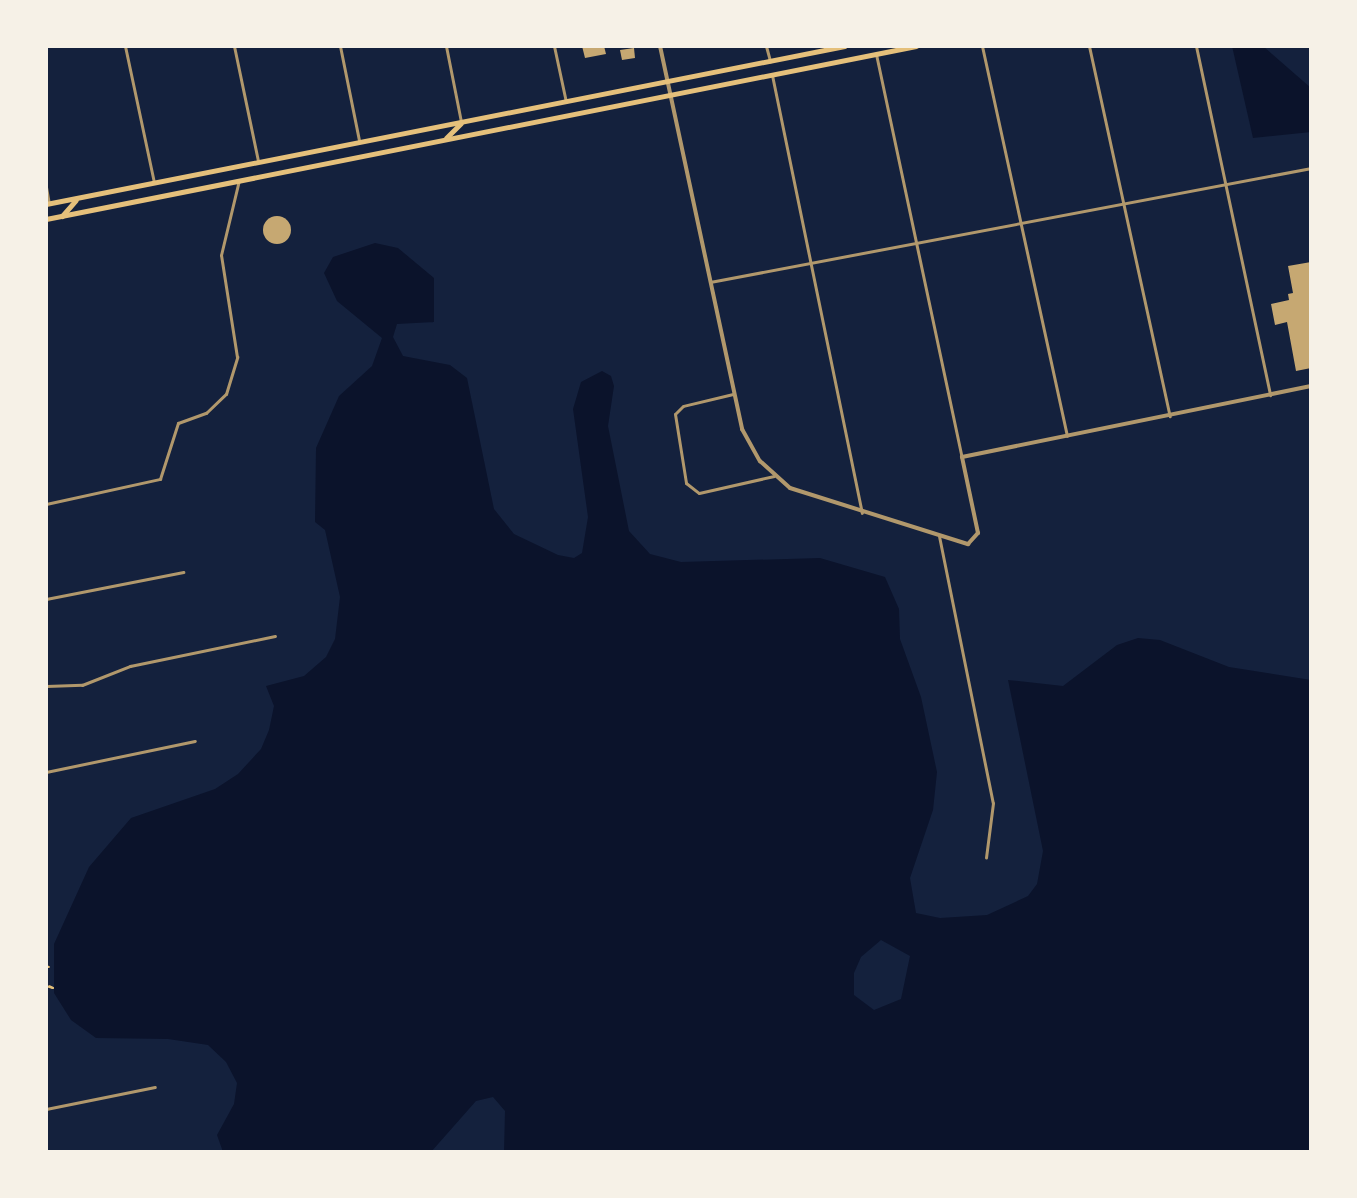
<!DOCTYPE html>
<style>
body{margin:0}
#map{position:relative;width:1357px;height:1198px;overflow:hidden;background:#14213d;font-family:"Space Grotesk",sans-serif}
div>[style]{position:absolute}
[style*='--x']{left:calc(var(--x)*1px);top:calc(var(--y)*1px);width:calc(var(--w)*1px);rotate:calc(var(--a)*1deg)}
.water>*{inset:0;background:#0b132b}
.building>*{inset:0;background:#c6a872}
.round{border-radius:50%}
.path>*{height:2px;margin:-1px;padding:0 1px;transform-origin:1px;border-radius:1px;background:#e5c07b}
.minor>*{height:3px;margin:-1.5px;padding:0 1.5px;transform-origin:1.5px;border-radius:1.5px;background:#b1986c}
.tertiary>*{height:4px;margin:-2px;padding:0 2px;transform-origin:2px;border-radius:2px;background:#b1986c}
.primary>*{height:5px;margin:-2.5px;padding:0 2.5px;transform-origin:2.5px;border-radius:2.5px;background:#e5c07b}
span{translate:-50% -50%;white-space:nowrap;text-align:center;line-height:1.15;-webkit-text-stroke:6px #f6f1e7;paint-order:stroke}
.frame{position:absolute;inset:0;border:48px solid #f6f1e7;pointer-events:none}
</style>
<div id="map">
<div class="water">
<div style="clip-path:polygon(1232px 46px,1263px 46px,1311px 88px,1311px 132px,1253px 138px)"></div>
<div style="clip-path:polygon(evenodd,375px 243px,398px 248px,434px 278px,434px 322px,397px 324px,393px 337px,403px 356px,450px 365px,467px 378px,494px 509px,514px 534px,558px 555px,574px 558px,582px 553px,588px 517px,573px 409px,581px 382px,602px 371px,611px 376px,614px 386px,608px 426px,629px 531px,650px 554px,681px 562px,820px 558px,885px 577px,899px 609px,900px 639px,921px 697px,937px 772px,933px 810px,910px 878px,916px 913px,940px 918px,987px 915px,1028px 896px,1037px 884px,1043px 851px,1008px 680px,1063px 686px,1117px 645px,1138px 638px,1160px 640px,1229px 667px,1311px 680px,1311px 1152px,504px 1152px,505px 1111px,493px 1097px,476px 1101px,431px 1152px,223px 1152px,217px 1135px,234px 1104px,237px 1083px,226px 1062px,208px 1045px,168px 1039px,96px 1038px,71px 1020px,54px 993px,54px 944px,89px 867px,131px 818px,215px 789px,238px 774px,261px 749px,269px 730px,274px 706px,266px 686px,304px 676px,326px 657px,335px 639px,340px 597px,325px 530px,315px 522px,316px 448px,339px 396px,372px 366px,382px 338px,337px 301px,324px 273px,333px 257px,375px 243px,881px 940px,910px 956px,901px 999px,874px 1010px,854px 995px,854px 973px,861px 957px,881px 940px)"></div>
</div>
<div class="building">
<div style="clip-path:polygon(582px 46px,604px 46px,606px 54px,585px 58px)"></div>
<div style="clip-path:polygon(634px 48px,635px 58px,622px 60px,620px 50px)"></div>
<div class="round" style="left:263px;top:216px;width:28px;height:28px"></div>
<div style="clip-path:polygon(1311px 262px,1311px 368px,1296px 371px,1287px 322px,1275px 325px,1271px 304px,1289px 300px,1288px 294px,1293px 293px,1288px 266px)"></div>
</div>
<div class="path">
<div style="--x:46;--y:966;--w:3;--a:18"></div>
<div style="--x:46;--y:986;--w:7;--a:16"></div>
<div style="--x:53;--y:988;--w:4;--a:-153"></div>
</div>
<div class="minor">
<div style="--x:125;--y:46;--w:139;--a:78"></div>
<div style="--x:234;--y:46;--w:117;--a:78.2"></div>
<div style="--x:340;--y:46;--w:96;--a:78.6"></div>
<div style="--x:446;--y:46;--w:77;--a:78.8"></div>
<div style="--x:554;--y:46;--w:57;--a:77.9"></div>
<div style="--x:766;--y:46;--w:16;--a:75"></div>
<div style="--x:982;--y:46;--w:399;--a:77.7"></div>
<div style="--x:1089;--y:46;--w:379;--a:77.7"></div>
<div style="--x:1196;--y:46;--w:357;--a:78"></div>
<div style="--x:876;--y:54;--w:412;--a:78"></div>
<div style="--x:772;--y:75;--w:447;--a:78.4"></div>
<div style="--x:46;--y:187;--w:17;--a:80"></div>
<div style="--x:710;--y:282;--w:612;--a:-10.74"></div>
<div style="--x:733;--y:394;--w:51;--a:166.5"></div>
<div style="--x:683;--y:406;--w:11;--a:135"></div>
<div style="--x:675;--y:414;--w:70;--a:80.9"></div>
<div style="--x:686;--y:483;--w:16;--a:38"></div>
<div style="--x:699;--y:493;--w:77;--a:-12.8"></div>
<div style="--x:46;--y:504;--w:117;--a:-12.4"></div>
<div style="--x:160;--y:479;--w:59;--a:-72.2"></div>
<div style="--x:178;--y:423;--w:30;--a:-20"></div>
<div style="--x:206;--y:413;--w:28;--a:-44"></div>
<div style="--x:226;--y:394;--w:39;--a:-73"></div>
<div style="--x:237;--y:357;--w:103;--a:-98.9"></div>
<div style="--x:221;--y:255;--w:77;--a:-76.5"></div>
<div style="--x:939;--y:536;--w:272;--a:78.6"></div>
<div style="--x:993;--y:803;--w:55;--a:97.3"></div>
<div style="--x:46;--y:599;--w:140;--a:-11.1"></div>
<div style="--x:46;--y:686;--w:36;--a:-2"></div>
<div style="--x:82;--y:685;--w:52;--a:-21.6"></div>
<div style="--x:130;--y:666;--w:148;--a:-11.7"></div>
<div style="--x:46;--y:772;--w:152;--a:-11.8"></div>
<div style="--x:46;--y:832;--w:1;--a:-90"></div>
<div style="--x:46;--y:1109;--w:111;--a:-11.4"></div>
</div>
<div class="tertiary">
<div style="--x:660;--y:46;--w:392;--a:77.9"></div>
<div style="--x:742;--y:429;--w:37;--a:61"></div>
<div style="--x:760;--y:461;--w:40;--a:42"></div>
<div style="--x:790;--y:488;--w:187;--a:17.5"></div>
<div style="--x:968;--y:544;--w:15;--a:-48"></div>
<div style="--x:978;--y:533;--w:78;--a:-101.9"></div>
<div style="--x:962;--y:457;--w:356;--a:-11.5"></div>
</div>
<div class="primary">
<div style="--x:446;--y:138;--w:21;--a:-45"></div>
<div style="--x:46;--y:204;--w:814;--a:-11.19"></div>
<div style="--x:62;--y:216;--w:21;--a:-49"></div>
<div style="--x:46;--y:219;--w:887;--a:-11.25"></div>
</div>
<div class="frame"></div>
</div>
